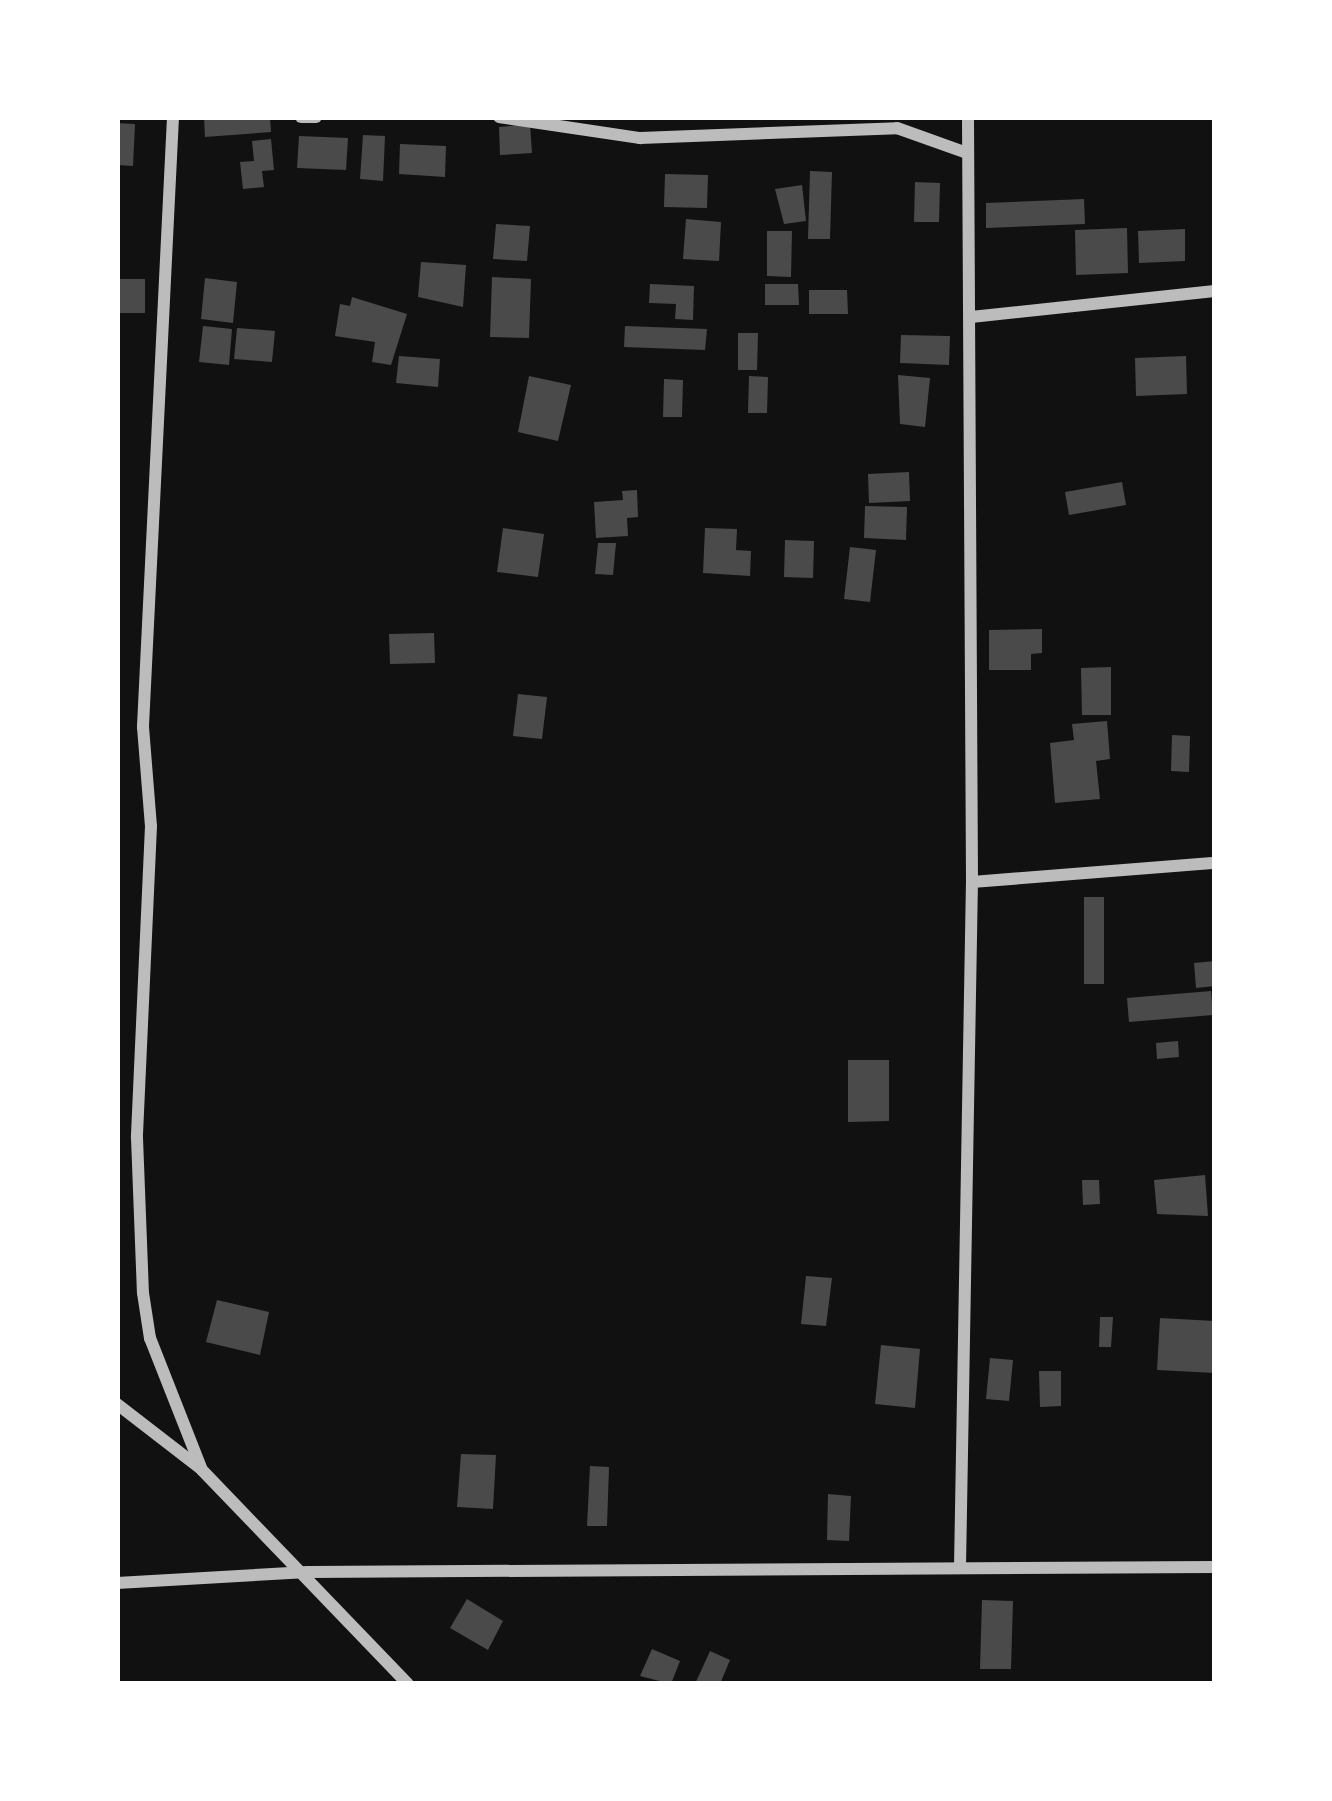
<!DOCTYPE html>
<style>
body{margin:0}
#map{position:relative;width:1332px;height:1801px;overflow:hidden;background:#111;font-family:"Crimson Pro",serif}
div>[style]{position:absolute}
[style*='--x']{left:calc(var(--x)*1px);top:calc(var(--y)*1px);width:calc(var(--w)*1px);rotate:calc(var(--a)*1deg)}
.building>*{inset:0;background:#4a4a4a}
.minor>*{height:12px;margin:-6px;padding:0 6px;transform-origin:6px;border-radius:6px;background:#bcbcbc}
span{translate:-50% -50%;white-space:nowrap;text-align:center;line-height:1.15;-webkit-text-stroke:9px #fff;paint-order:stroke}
.frame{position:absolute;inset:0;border:120px solid #fff;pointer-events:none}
</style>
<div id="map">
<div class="building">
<div style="clip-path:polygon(204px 117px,270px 117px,271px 132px,205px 137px)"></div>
<div style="clip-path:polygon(117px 123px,135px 124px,133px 166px,117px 165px)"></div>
<div style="clip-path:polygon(530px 124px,532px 153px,500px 155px,499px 127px)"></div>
<div style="clip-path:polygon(363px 135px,385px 136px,383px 181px,360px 179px)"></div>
<div style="clip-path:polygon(299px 136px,348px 138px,346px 170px,297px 168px)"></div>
<div style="clip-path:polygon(271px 139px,274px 170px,262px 171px,264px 187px,243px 189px,240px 162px,254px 161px,252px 141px)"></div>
<div style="clip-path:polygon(400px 144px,446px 146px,445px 177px,399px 174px)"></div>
<div style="clip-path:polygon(810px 171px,832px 172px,830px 239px,808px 239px)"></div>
<div style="clip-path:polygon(665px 174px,708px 175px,707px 208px,664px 207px)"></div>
<div style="clip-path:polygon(915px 182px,940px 183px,939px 222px,914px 222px)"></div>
<div style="clip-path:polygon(802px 185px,806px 221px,784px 224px,775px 189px)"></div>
<div style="clip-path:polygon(1084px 199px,1085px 224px,986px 228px,986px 203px)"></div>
<div style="clip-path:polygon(686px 219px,721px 222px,719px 261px,683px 259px)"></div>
<div style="clip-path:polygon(496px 224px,530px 226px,527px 261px,493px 259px)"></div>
<div style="clip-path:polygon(1127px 228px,1128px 273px,1076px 275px,1075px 230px)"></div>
<div style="clip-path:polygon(1185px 229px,1185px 261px,1139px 263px,1138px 231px)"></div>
<div style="clip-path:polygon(767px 231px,792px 231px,791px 277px,767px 276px)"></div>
<div style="clip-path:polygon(421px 262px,466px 265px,463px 307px,418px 297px)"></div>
<div style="clip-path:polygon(492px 277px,531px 279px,529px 338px,490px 337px)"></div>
<div style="clip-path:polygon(205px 278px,237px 282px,233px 323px,201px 319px)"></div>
<div style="clip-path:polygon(117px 279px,145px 279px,145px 313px,117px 313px)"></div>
<div style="clip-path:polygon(650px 284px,694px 286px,693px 320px,675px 319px,676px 304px,649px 303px)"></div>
<div style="clip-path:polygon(765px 284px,798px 284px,799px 305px,765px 305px)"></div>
<div style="clip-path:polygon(809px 290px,847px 290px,848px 314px,809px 314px)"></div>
<div style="clip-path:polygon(352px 297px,407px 314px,391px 365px,372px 362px,375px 342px,335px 336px,340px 304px,350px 306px)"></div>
<div style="clip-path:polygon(203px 326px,232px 329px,229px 365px,199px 362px)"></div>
<div style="clip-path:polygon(625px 326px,707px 329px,705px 350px,624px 347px)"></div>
<div style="clip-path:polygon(237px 328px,275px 331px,272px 362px,234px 359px)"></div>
<div style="clip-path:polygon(738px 333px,758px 333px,757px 370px,738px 370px)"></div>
<div style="clip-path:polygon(901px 335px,950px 336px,949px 365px,900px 363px)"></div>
<div style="clip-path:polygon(399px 356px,440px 359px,438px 387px,396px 383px)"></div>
<div style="clip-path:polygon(1186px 356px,1187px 394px,1136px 396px,1135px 358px)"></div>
<div style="clip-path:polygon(898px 375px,930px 378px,925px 427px,900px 424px)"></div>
<div style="clip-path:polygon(529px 376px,571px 385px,558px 441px,518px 432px)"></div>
<div style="clip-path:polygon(749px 376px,768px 377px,767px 413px,748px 413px)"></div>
<div style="clip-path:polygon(664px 379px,683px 380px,682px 417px,663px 417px)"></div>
<div style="clip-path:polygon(909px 472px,910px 501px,869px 503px,868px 474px)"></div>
<div style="clip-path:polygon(1122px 482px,1126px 505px,1069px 515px,1065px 492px)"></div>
<div style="clip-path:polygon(637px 490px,638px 517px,627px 518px,628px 536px,596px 538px,594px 502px,623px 500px,622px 491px)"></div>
<div style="clip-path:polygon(865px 506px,907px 507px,906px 540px,864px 538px)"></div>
<div style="clip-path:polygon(503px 528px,544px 534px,538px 577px,497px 572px)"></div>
<div style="clip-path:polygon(705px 528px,737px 529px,736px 550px,751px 551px,750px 576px,703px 573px)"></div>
<div style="clip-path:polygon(785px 540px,814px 541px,813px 578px,784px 577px)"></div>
<div style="clip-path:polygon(598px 543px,616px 543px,613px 575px,595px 574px)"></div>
<div style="clip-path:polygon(850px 547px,876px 550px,870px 602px,844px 599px)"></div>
<div style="clip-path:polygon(1042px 629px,1042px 653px,1031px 654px,1031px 670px,989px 670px,989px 630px)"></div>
<div style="clip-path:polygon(434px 633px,435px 663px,390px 664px,389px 634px)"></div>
<div style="clip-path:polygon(1111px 667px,1111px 715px,1082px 715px,1081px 668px)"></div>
<div style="clip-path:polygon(518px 694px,547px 697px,542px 739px,513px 736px)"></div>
<div style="clip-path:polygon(1107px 721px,1110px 759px,1096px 761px,1100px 799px,1055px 803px,1050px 743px,1074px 740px,1072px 724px)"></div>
<div style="clip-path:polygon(1172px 735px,1190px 736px,1189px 772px,1171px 771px)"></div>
<div style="clip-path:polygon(1084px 897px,1104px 897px,1104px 984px,1084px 984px)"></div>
<div style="clip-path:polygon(1215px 961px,1215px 986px,1196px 988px,1194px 963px)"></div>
<div style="clip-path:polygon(1211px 991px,1213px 1015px,1129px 1022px,1127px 998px)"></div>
<div style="clip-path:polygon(1178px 1041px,1179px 1057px,1157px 1059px,1156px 1043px)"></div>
<div style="clip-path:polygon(848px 1060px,889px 1060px,889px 1121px,848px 1122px)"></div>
<div style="clip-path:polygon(1205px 1175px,1208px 1216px,1157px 1214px,1154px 1180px)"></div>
<div style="clip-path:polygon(1082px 1180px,1099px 1180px,1100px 1204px,1083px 1205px)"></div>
<div style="clip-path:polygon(806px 1276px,832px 1278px,826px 1326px,801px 1324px)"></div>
<div style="clip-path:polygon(217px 1300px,269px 1312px,260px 1355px,206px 1342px)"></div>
<div style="clip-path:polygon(1100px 1317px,1113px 1317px,1111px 1347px,1099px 1347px)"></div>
<div style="clip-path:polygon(1160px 1318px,1215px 1321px,1215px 1373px,1157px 1370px)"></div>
<div style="clip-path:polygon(881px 1345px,920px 1349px,915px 1408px,875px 1404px)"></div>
<div style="clip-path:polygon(990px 1358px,1013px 1360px,1009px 1401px,986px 1399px)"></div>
<div style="clip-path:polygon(1039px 1371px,1061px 1371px,1061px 1406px,1040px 1407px)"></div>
<div style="clip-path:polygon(461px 1454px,496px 1455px,493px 1509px,457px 1507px)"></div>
<div style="clip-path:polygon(590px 1466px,609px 1467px,607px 1526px,587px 1526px)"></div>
<div style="clip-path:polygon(828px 1494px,851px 1496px,849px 1541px,827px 1540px)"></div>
<div style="clip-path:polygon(467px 1599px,503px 1621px,488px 1650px,450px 1628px)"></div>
<div style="clip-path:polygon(982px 1600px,1013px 1601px,1011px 1669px,980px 1669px)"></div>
<div style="clip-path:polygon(652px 1649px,680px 1661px,671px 1684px,640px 1676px)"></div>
<div style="clip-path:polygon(710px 1651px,730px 1660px,720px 1684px,695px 1684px)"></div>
</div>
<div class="minor">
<div style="--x:173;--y:117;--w:611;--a:92.82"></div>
<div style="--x:143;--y:727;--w:99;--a:85.4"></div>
<div style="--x:151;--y:826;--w:312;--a:92.6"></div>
<div style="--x:137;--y:1138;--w:155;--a:87.8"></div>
<div style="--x:143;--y:1293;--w:46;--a:81.2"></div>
<div style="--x:150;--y:1338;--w:142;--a:68.5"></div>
<div style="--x:202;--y:1470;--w:297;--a:46.1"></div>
<div style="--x:301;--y:117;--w:15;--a:0"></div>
<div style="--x:499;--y:117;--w:143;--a:8.5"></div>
<div style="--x:640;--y:138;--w:257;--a:-2.2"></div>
<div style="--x:897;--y:128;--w:71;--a:19.7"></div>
<div style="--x:971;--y:317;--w:245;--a:-6.1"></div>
<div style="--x:972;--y:882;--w:244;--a:-4.5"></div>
<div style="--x:117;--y:1404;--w:106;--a:37.7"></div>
<div style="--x:960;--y:1567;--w:685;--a:-89"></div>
<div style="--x:972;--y:882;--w:765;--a:-90.3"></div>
<div style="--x:117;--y:1583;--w:191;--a:-3.3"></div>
<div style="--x:308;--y:1572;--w:907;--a:-0.32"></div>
</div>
<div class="frame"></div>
</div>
